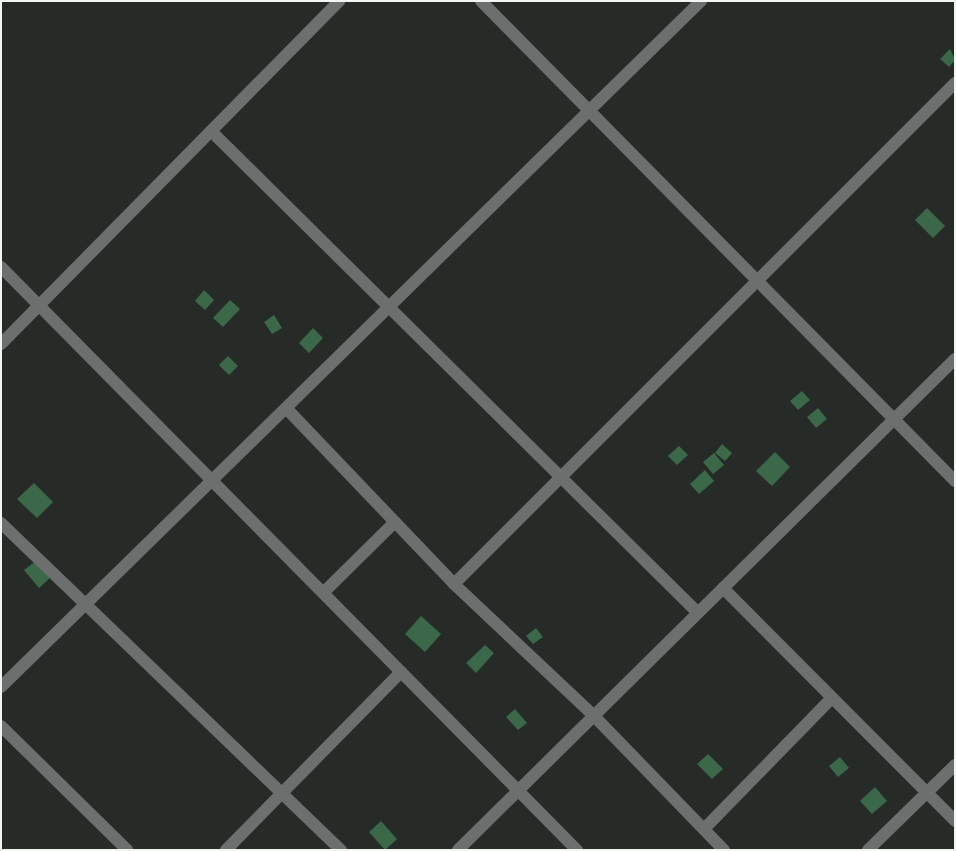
<!DOCTYPE html>
<style>
body{margin:0}
#map{position:relative;width:956px;height:851px;overflow:hidden;background:#262b28;font-family:Poppins,sans-serif}
div>[style]{position:absolute}
[style*='--x']{left:calc(var(--x)*1px);top:calc(var(--y)*1px);width:calc(var(--w)*1px);rotate:calc(var(--a)*1deg)}
.building>*{inset:0;background:#3b6849}
.street>*{height:12px;margin:-6px;padding:0 6px;transform-origin:6px;border-radius:6px;background:#6c6f6d}
span{translate:-50% -50%;white-space:nowrap;text-align:center;line-height:1.15;-webkit-text-stroke:4.5px #1d221e;paint-order:stroke}
.frame{position:absolute;inset:0;border:2px solid #f2f6f3;pointer-events:none}
</style>
<div id="map">
<div class="building">
<div style="clip-path:polygon(950px 49px,955px 60px,949px 67px,940px 59px)"></div>
<div style="clip-path:polygon(927px 208px,945px 226px,933px 238px,915px 220px)"></div>
<div style="clip-path:polygon(204px 290px,214px 300px,205px 310px,195px 301px)"></div>
<div style="clip-path:polygon(230px 300px,240px 309px,223px 327px,213px 318px)"></div>
<div style="clip-path:polygon(274px 315px,282px 328px,272px 334px,264px 322px)"></div>
<div style="clip-path:polygon(313px 328px,323px 338px,309px 353px,299px 343px)"></div>
<div style="clip-path:polygon(228px 356px,238px 366px,229px 375px,219px 365px)"></div>
<div style="clip-path:polygon(802px 391px,810px 400px,798px 410px,790px 401px)"></div>
<div style="clip-path:polygon(818px 408px,827px 419px,816px 428px,807px 417px)"></div>
<div style="clip-path:polygon(722px 444px,732px 453px,725px 461px,715px 453px)"></div>
<div style="clip-path:polygon(679px 446px,688px 455px,677px 465px,668px 456px)"></div>
<div style="clip-path:polygon(775px 452px,790px 467px,772px 486px,756px 471px)"></div>
<div style="clip-path:polygon(714px 453px,724px 465px,713px 474px,703px 462px)"></div>
<div style="clip-path:polygon(705px 470px,714px 481px,699px 494px,690px 484px)"></div>
<div style="clip-path:polygon(34px 483px,53px 502px,37px 518px,17px 499px)"></div>
<div style="clip-path:polygon(36px 561px,50px 578px,39px 588px,24px 570px)"></div>
<div style="clip-path:polygon(421px 616px,441px 634px,425px 652px,405px 634px)"></div>
<div style="clip-path:polygon(536px 628px,543px 637px,533px 644px,526px 636px)"></div>
<div style="clip-path:polygon(485px 645px,494px 653px,476px 673px,466px 663px)"></div>
<div style="clip-path:polygon(515px 709px,527px 723px,518px 730px,506px 717px)"></div>
<div style="clip-path:polygon(708px 754px,723px 769px,712px 779px,697px 764px)"></div>
<div style="clip-path:polygon(840px 757px,849px 768px,838px 777px,829px 766px)"></div>
<div style="clip-path:polygon(875px 787px,887px 801px,872px 814px,860px 801px)"></div>
<div style="clip-path:polygon(381px 821px,397px 839px,385px 850px,369px 832px)"></div>
</div>
<div class="street">
<div style="--x:481;--y:1;--w:675;--a:45.36"></div>
<div style="--x:211;--y:131;--w:684;--a:44.7"></div>
<div style="--x:1;--y:267;--w:820;--a:45.35"></div>
<div style="--x:1;--y:344;--w:482;--a:-45.4"></div>
<div style="--x:286;--y:408;--w:243;--a:46.3"></div>
<div style="--x:454;--y:584;--w:192;--a:43.3"></div>
<div style="--x:594;--y:716;--w:187;--a:45.9"></div>
<div style="--x:1;--y:523;--w:472;--a:43.9"></div>
<div style="--x:454;--y:584;--w:709;--a:-45"></div>
<div style="--x:723;--y:588;--w:329;--a:45.1"></div>
<div style="--x:323;--y:593;--w:101;--a:-44.6"></div>
<div style="--x:1;--y:687;--w:980;--a:-44.42"></div>
<div style="--x:1;--y:726;--w:177;--a:44.5"></div>
<div style="--x:704;--y:829;--w:183;--a:-45.7"></div>
<div style="--x:226;--y:850;--w:250;--a:-45.5"></div>
<div style="--x:458;--y:850;--w:699;--a:-44.65"></div>
<div style="--x:868;--y:850;--w:122;--a:-44.3"></div>
</div>
<div class="frame"></div>
</div>
